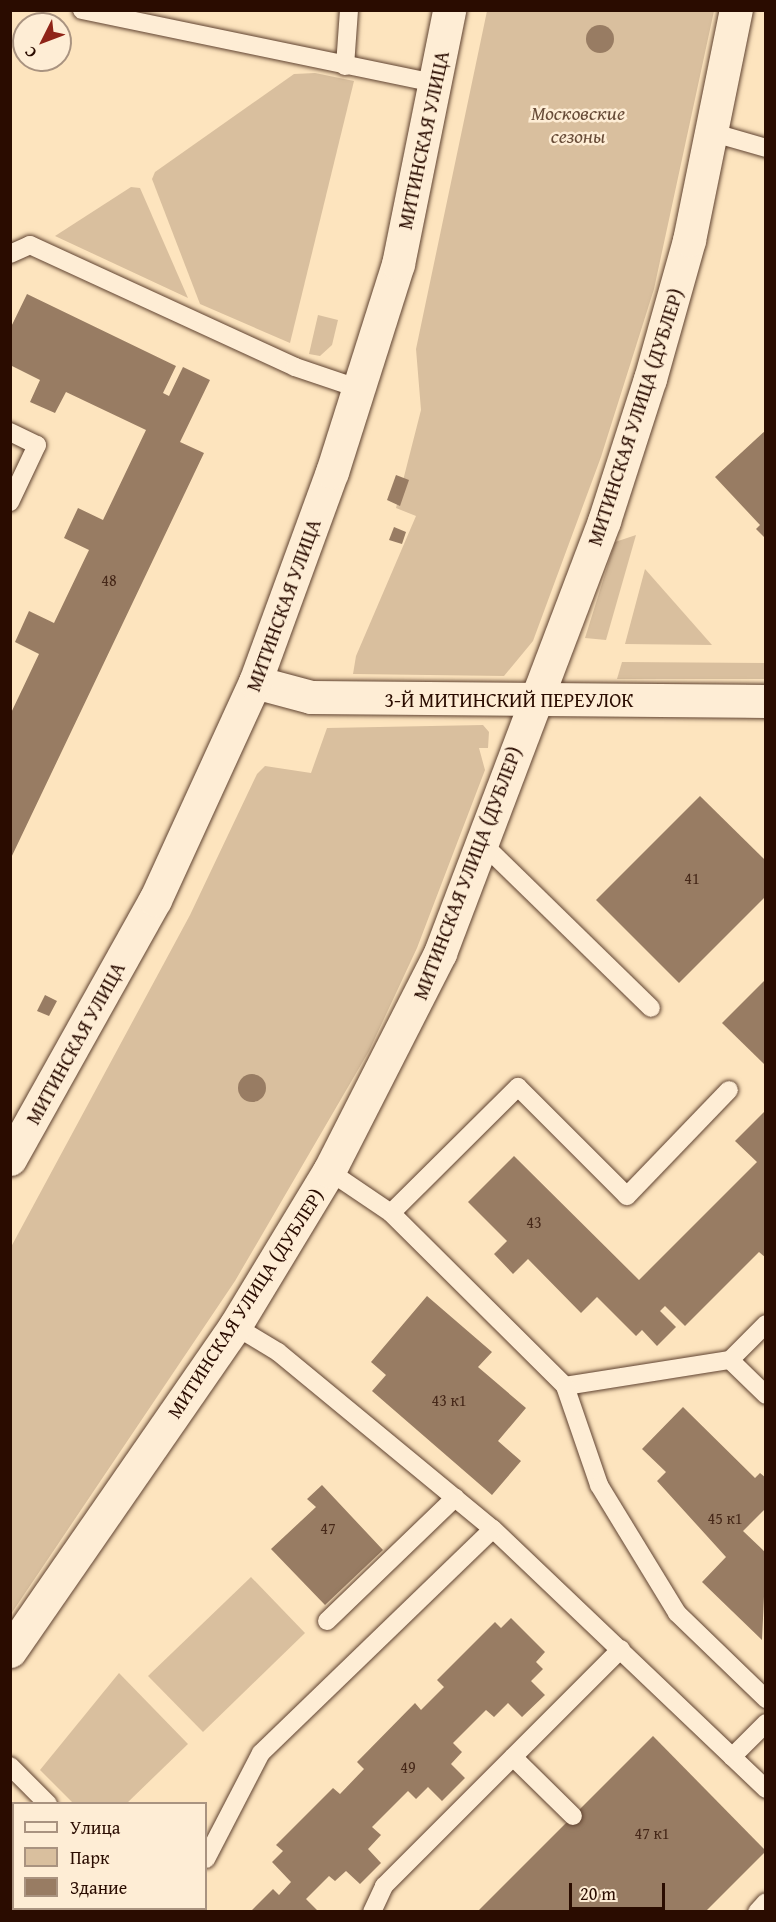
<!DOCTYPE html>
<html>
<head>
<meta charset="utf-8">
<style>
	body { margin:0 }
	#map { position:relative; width:776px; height:1922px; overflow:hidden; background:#fde4be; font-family:"Gentium Book Plus",serif }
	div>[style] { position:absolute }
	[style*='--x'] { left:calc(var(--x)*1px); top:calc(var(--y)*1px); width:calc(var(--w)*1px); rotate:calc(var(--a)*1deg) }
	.green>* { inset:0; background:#d9bf9e }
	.building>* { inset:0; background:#987c63 }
	.round { border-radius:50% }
	.roads { filter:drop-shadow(0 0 2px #5f4230) drop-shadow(0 0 2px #5f4230) }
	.service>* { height:18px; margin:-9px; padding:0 9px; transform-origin:9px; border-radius:9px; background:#feedd5 }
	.minor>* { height:33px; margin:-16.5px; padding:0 16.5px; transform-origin:16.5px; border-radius:16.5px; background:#feedd5 }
	.secondary>* { height:33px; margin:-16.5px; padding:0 16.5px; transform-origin:16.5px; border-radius:16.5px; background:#feedd5 }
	span { translate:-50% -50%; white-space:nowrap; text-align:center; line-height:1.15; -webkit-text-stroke:5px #feedd5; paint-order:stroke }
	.number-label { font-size:16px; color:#462819 }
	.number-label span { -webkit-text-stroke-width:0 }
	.park-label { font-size:20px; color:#674b37; font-style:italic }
	.street-label { font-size:20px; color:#2a0c00 }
	.frame { position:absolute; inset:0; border:12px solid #2a0c00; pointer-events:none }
	.legend { position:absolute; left:12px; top:1802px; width:195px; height:108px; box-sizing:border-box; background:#feedd5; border:2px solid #a99380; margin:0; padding:8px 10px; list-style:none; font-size:18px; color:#2a0c00 }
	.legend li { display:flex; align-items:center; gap:12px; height:30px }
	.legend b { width:30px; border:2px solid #a99380 }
	.north { position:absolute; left:12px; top:12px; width:60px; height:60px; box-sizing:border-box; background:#feedd5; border:2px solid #a99380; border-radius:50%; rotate:228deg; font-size:16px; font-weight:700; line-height:24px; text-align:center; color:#2a0c00 }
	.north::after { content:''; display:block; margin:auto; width:21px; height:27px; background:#8f2418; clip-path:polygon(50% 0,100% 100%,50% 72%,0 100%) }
	.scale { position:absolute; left:569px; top:1883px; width:96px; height:27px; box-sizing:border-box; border:3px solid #2a0c00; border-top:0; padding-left:8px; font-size:18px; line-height:21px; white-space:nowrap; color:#2a0c00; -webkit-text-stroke:4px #feedd5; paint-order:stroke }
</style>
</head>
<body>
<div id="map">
	<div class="green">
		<div style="clip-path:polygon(487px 11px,714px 11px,654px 289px,601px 457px,533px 641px,504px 676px,353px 674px,356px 656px,416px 516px,396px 508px,421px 410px,416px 349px)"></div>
		<div style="clip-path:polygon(315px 73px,354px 81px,290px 343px,200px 304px,152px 179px,155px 172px,294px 74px)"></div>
		<div style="clip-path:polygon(131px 187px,140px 188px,188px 298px,55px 236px)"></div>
		<div style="clip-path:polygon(318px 315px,338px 320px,332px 345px,320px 356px,309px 354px)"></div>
		<div style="clip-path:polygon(636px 535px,606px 640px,585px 638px,615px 542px)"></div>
		<div style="clip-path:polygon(645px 569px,712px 645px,625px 644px)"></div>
		<div style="clip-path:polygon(622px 662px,765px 663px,765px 679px,617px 679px)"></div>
		<div style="clip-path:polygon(483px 725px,489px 732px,488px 748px,479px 748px,485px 770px,417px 948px,369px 1051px,235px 1281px,11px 1614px,11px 1247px,190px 915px,257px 774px,265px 766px,311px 773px,327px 728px)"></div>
		<div style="clip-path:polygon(251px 1577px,305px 1633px,203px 1732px,148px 1676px)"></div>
		<div style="clip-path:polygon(119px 1673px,188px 1744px,127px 1803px,73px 1803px,40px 1770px)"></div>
	</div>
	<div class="building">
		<div class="round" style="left:586px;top:25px;width:28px;height:28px"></div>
		<div style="clip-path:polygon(27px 294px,176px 366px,163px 393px,169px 396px,183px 367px,210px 380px,180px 442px,204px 453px,10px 860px,10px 715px,39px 654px,15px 642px,29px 611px,54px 623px,89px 550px,64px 538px,70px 525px,78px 508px,103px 520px,146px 430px,66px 392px,55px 413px,30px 402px,40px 380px,10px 365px,10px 329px)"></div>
		<div style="clip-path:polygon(766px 430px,766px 539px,756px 529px,760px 525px,715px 477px)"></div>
		<div style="clip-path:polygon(396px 475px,409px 480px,400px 506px,387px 500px)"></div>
		<div style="clip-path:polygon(394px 527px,406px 532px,402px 544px,389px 540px)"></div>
		<div style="clip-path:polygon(700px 796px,766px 861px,766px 896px,679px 983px,596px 900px)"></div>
		<div style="clip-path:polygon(766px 979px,766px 1066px,722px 1023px)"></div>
		<div style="clip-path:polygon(45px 995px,57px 1001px,49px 1016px,37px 1011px)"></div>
		<div class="round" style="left:238px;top:1074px;width:28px;height:28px"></div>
		<div style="clip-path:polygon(766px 1110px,766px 1258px,759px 1252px,685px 1326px,665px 1306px,660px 1311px,676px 1327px,657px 1346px,642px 1330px,636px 1336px,597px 1297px,581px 1313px,528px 1259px,513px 1274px,494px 1254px,507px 1241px,468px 1202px,514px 1156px,639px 1280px,757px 1162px,735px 1141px)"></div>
		<div style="clip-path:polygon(427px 1296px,492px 1352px,478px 1367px,526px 1408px,498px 1441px,521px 1461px,492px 1495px,372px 1391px,386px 1375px,371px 1362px)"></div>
		<div style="clip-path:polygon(683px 1407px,755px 1478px,760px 1473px,766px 1478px,766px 1508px,743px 1531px,766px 1553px,762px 1640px,702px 1582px,726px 1557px,657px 1481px,666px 1472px,642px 1449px)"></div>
		<div style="clip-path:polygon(322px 1485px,383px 1550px,325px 1605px,271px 1549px,316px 1507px,307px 1499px)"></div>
		<div style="clip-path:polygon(511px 1618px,545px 1652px,536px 1662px,543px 1669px,531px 1681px,545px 1695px,522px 1717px,508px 1703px,494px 1717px,486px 1710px,453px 1743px,462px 1752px,451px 1764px,465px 1778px,442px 1801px,428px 1787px,416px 1799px,408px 1791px,372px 1827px,381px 1835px,368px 1849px,381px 1863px,360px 1884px,346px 1871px,335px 1881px,329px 1876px,306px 1899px,319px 1912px,250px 1912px,273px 1889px,279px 1895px,291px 1882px,272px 1862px,283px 1851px,276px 1845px,333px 1788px,340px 1794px,364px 1769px,357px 1762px,415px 1703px,421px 1710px,444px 1687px,437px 1680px,495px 1622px,501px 1628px)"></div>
		<div style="clip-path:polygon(653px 1736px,766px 1851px,705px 1912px,477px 1912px)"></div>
		<div style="clip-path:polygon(15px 1908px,77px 1908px,79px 1912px,12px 1912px)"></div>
	</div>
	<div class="roads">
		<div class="service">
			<div style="--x:82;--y:10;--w:361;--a:11.7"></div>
			<div style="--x:345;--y:66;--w:56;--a:-85.9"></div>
			<div style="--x:714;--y:133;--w:54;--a:16.1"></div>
			<div style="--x:10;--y:254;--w:22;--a:-24"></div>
			<div style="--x:30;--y:245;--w:292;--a:24.7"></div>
			<div style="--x:295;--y:367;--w:69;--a:18.7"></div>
			<div style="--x:10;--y:432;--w:30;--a:26"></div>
			<div style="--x:37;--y:445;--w:63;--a:115.3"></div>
			<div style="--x:482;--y:843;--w:236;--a:44.3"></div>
			<div style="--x:329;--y:1171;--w:75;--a:34.1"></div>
			<div style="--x:391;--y:1213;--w:245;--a:44.8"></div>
			<div style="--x:565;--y:1386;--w:167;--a:-9"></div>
			<div style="--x:730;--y:1360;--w:51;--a:-45"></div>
			<div style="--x:391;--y:1213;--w:179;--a:-44.8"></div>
			<div style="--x:518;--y:1087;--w:154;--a:45"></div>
			<div style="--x:627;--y:1196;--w:147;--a:-46.1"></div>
			<div style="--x:235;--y:1326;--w:50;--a:31.2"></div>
			<div style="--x:278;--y:1352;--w:278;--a:39.5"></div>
			<div style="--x:493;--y:1529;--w:377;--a:43.6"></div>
			<div style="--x:730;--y:1360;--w:50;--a:44.2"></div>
			<div style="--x:565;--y:1386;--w:105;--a:71"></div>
			<div style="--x:599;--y:1485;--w:150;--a:58.6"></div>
			<div style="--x:677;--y:1613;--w:124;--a:44"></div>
			<div style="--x:327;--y:1621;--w:178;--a:-43.9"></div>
			<div style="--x:513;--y:1757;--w:84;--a:44.5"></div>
			<div style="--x:732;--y:1757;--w:48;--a:-45"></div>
			<div style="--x:10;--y:1766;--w:54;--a:45"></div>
			<div style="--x:206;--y:1859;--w:119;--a:-62.6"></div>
			<div style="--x:261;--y:1753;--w:322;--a:-44"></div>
			<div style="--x:372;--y:1912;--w:29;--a:-65"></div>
			<div style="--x:384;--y:1886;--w:335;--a:-45"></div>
			<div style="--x:757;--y:1912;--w:13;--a:-48"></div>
		</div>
		<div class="minor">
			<div style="--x:255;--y:682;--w:58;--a:15"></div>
			<div style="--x:311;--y:697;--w:455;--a:0.5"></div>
			<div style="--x:10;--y:1651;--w:395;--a:-55.3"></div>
			<div style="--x:235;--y:1326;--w:181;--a:-58.8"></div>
			<div style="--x:329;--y:1171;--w:245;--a:-63"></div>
			<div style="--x:440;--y:953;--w:462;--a:-69.2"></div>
			<div style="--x:604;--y:521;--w:149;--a:-72.1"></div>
			<div style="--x:650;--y:379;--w:144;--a:-74.3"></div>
			<div style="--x:689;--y:240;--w:235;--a:-78.5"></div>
		</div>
		<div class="secondary">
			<div style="--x:10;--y:1159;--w:297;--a:-60.8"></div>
			<div style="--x:155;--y:900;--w:240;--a:-65.4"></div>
			<div style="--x:255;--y:682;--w:224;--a:-69.9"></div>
			<div style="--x:332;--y:472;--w:218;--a:-72.4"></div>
			<div style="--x:398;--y:264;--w:259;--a:-78.6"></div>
		</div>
	</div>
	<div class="number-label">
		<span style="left:109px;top:580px">48</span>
		<span style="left:692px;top:878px">41</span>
		<span style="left:534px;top:1222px">43</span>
		<span style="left:449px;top:1400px">43 к1</span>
		<span style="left:725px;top:1518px">45 к1</span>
		<span style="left:328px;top:1528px">47</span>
		<span style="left:408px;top:1767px">49</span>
		<span style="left:652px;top:1833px">47 к1</span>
	</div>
	<div class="park-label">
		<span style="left:578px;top:124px">Московские<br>сезоны</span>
	</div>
	<div class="street-label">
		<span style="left:423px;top:140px;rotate:-78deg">МИТИНСКАЯ УЛИЦА</span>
		<span style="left:635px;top:417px;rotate:-72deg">МИТИНСКАЯ УЛИЦА (ДУБЛЕР)</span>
		<span style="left:283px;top:605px;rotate:-70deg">МИТИНСКАЯ УЛИЦА</span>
		<span style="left:509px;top:699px">3-Й МИТИНСКИЙ ПЕРЕУЛОК</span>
		<span style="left:467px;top:873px;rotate:-69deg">МИТИНСКАЯ УЛИЦА (ДУБЛЕР)</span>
		<span style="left:75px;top:1043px;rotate:-61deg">МИТИНСКАЯ УЛИЦА</span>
		<span style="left:245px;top:1303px;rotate:-57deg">МИТИНСКАЯ УЛИЦА (ДУБЛЕР)</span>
	</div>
	<div class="frame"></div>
	<ul class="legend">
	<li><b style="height:8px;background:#feedd5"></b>Улица</li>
	<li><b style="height:16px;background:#d9bf9e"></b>Парк</li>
	<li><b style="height:16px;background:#987c63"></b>Здание</li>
	</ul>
	<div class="north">С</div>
	<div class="scale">20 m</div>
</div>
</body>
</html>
